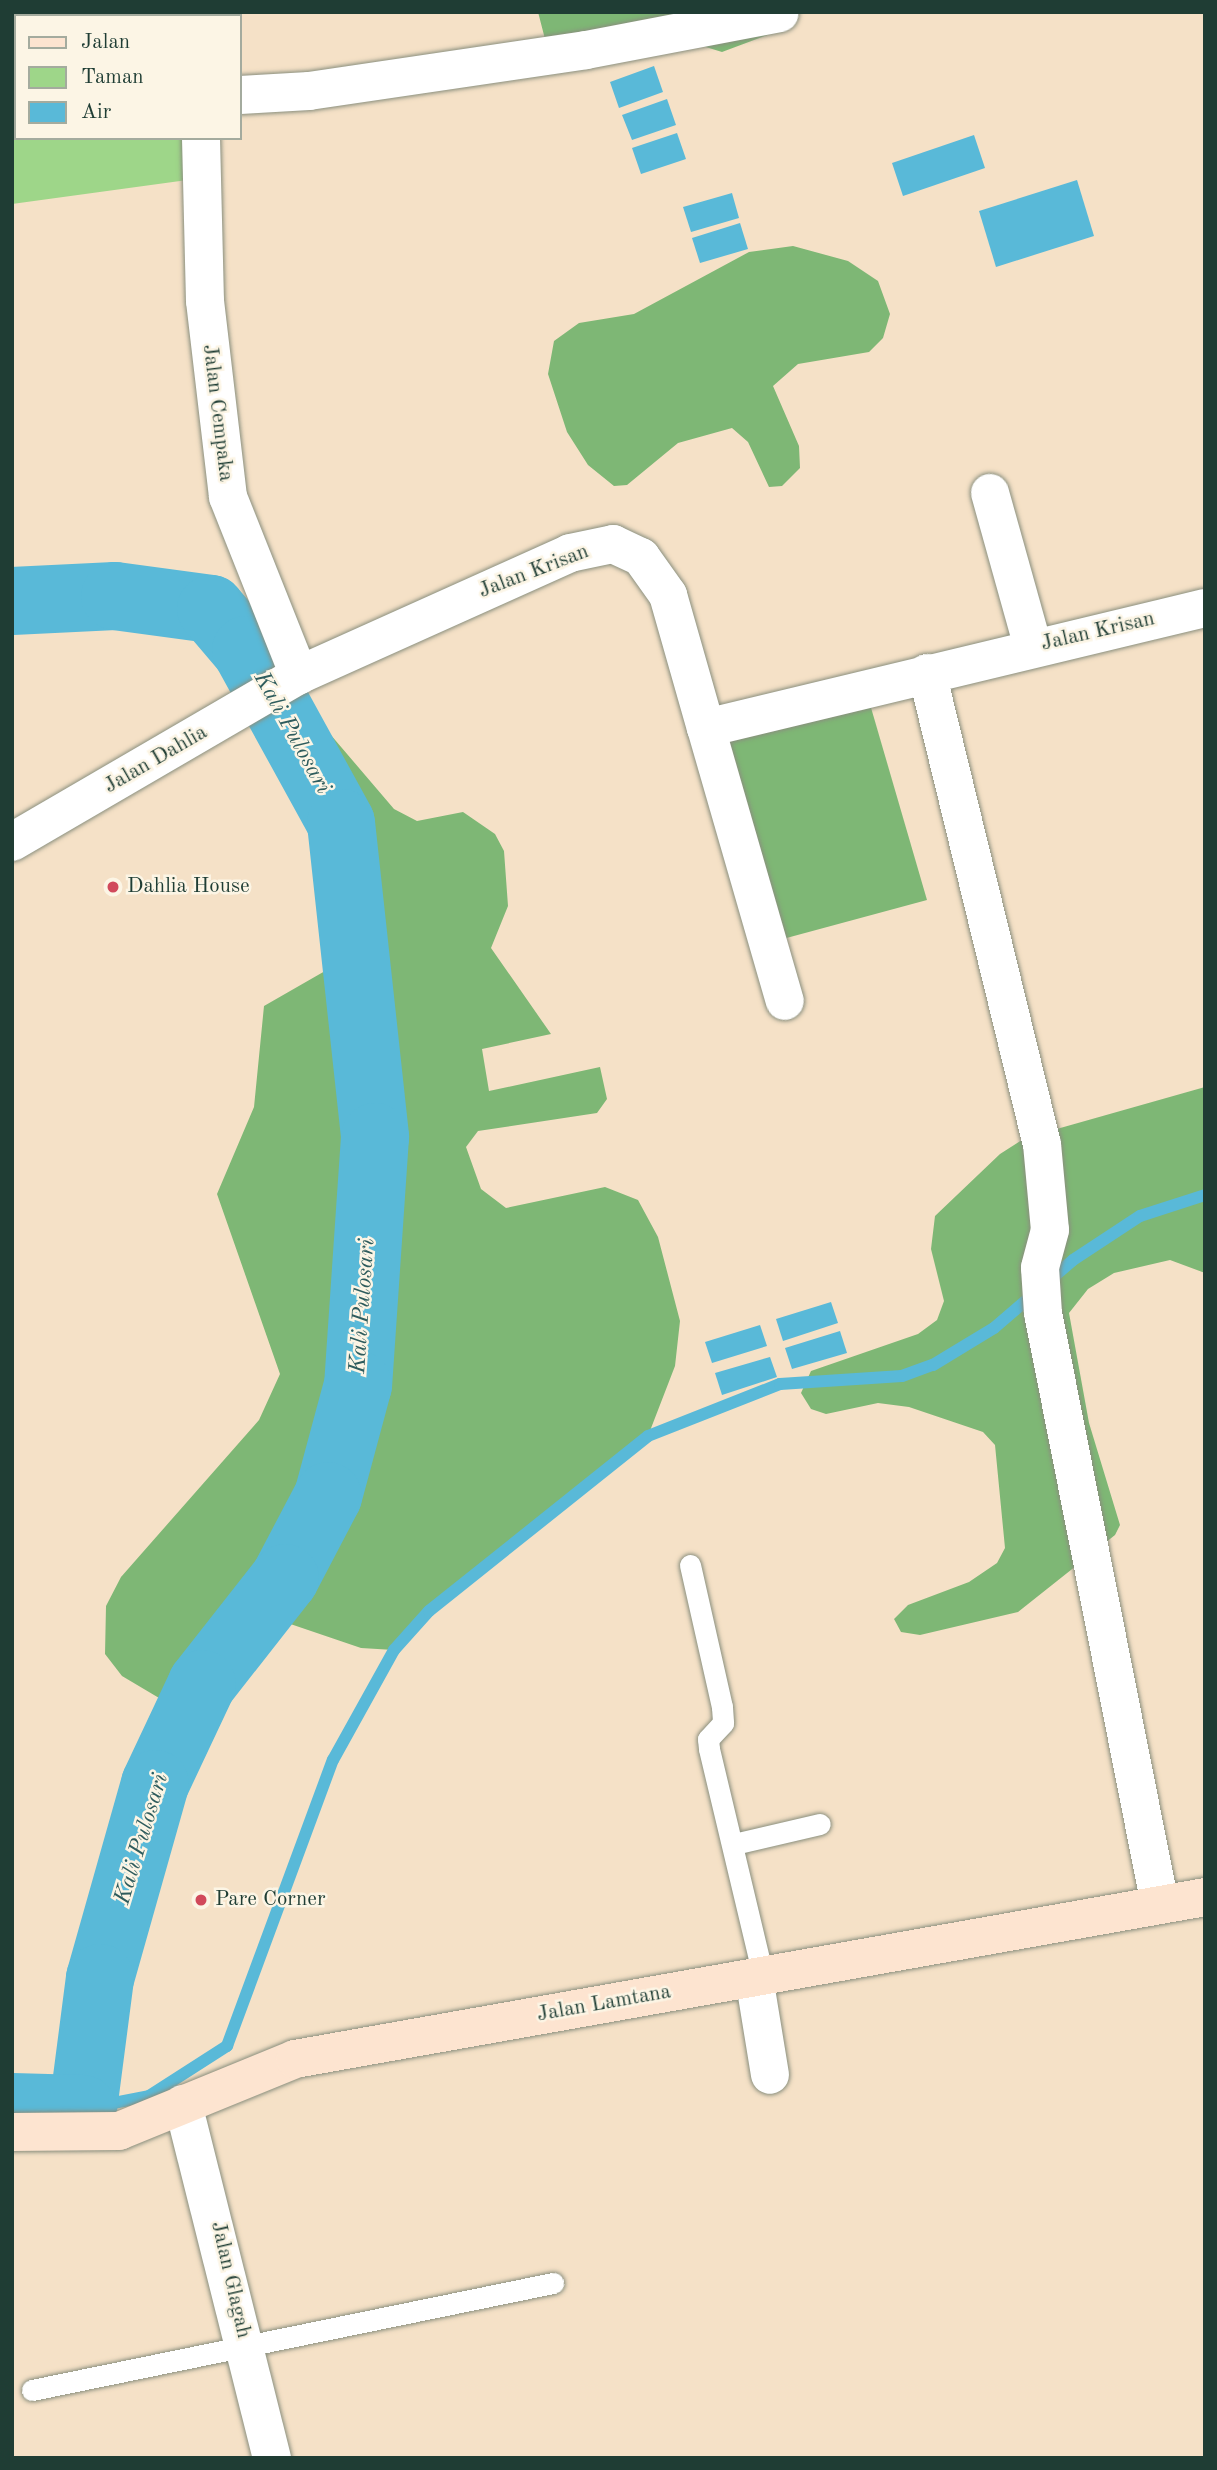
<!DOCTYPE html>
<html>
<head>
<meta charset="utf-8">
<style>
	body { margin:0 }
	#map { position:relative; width:1217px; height:2470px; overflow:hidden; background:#f5e1c7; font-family:"Old Standard TT",serif }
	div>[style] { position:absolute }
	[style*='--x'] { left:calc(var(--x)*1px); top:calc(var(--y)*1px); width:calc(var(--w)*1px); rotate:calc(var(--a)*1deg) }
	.green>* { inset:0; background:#9ed689 }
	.forest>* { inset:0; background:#7eb775 }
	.water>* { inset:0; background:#59b9d8 }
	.stream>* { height:12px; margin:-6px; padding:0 6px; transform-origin:6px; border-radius:6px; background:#59b9d8 }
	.river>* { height:68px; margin:-34px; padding:0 34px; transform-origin:34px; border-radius:34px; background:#59b9d8 }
	.roads { filter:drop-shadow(0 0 2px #8a8f7e) drop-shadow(0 0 2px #8a8f7e) }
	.lane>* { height:21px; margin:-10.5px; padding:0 10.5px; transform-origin:10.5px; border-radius:10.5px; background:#fff }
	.street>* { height:38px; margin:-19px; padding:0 19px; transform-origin:19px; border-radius:19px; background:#fff }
	.secondary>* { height:38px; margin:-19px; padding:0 19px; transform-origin:19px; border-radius:19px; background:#fde4d0 }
	.dots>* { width:19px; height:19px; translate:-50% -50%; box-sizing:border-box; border:4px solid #fcf5e5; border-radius:50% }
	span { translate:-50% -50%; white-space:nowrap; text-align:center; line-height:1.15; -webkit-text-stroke:5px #fcf5e5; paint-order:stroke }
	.street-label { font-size:21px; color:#1f3d34 }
	.poi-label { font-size:21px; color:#1f3d34 }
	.left { translate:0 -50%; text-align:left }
	.water-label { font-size:23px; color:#2e5c5d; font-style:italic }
	.frame { position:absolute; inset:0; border:14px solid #1f3d34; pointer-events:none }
	.legend { position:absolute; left:14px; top:14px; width:228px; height:126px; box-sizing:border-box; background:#fcf5e5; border:2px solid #a4ab9e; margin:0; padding:9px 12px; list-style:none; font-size:21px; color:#1f3d34 }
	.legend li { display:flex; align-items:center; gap:14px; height:35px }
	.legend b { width:35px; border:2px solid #a4ab9e }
</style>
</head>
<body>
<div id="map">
	<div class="green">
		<div style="clip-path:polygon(12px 12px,32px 16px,16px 16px,16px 138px,201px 138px,202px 178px,12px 204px)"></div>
	</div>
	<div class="forest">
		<div style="clip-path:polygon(538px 12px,795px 12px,781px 30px,722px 52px,696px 44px,545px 39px)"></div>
		<div style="clip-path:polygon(793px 246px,848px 261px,878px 281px,890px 314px,883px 338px,869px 352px,798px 364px,773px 386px,799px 446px,800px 468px,782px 486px,769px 487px,748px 442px,732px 428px,678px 443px,627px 485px,614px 486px,588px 465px,567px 432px,548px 374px,554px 341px,579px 323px,634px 314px,749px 252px)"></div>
		<div style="clip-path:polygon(865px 687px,927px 900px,768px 943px,706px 728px)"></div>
		<div style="clip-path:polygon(330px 734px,394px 809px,417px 821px,463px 812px,495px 834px,504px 851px,508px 906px,491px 948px,551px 1034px,482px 1049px,489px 1091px,600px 1067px,607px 1099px,597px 1113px,478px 1131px,466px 1147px,481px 1189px,506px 1208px,605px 1187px,638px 1200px,658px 1237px,680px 1321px,675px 1366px,648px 1436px,429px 1611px,394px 1650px,361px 1648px,258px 1613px,186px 1714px,122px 1676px,105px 1654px,106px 1606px,121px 1577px,259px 1420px,280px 1374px,217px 1194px,254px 1107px,264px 1006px,325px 971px,335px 953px,337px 913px,300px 772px,315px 737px)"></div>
		<div style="clip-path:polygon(1205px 1087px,1205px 1273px,1170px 1260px,1114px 1273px,1088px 1289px,1069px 1313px,1089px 1423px,1120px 1525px,1115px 1535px,1018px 1612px,920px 1635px,901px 1632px,894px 1619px,908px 1605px,969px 1582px,997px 1563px,1005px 1548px,995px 1445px,983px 1432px,909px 1407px,878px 1403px,826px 1414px,811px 1409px,801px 1393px,811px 1371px,918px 1334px,937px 1320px,944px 1301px,931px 1249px,935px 1216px,1000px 1154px,1025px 1138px)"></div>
	</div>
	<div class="water">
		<div style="clip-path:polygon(654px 66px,663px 92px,619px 108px,610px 82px)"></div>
		<div style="clip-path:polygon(667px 99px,676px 125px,632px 140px,622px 115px)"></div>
		<div style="clip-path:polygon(677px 133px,686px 159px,641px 174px,632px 148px)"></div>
		<div style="clip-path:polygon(974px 135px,985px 168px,903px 196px,892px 163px)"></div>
		<div style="clip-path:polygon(1077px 180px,1094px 236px,996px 267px,979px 211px)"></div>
		<div style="clip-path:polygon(732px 193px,739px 218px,691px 232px,683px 207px)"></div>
		<div style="clip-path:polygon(740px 223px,748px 249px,700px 263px,692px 238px)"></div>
		<div style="clip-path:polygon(831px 1302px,838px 1323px,783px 1341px,776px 1319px)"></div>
		<div style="clip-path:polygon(760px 1325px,767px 1346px,712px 1363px,705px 1342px)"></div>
		<div style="clip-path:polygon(840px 1331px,847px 1353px,792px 1369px,785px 1348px)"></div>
		<div style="clip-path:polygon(770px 1357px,777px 1377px,722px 1395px,715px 1373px)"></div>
	</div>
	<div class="stream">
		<div style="--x:83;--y:2109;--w:67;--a:-11.1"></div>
		<div style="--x:149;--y:2096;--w:93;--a:-32.7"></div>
		<div style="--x:227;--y:2046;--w:305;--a:-69.7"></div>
		<div style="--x:333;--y:1760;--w:126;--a:-61"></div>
		<div style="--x:394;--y:1650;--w:52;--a:-48.1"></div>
		<div style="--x:429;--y:1611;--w:280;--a:-38.6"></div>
		<div style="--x:648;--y:1436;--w:142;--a:-21.5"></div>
		<div style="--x:780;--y:1384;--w:122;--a:-3.8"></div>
		<div style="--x:902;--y:1376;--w:33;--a:-20"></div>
		<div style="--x:933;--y:1365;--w:71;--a:-31.2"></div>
		<div style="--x:994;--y:1328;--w:104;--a:-40.7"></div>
		<div style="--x:1073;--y:1260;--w:80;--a:-33.3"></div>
		<div style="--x:1140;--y:1216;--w:68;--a:-17.9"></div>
	</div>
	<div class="river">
		<div style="--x:12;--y:601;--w:103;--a:-2.8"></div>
		<div style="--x:115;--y:596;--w:97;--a:7.7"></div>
		<div style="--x:211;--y:609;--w:54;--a:49.5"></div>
		<div style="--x:246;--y:650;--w:197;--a:61.2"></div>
		<div style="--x:341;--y:823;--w:316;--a:83.8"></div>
		<div style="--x:375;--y:1137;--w:249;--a:93.9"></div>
		<div style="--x:358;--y:1385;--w:115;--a:105.1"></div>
		<div style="--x:328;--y:1496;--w:93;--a:117.7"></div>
		<div style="--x:285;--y:1578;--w:135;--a:128.1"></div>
		<div style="--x:202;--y:1684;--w:110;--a:115.2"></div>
		<div style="--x:155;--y:1784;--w:202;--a:105.8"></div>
		<div style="--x:100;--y:1978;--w:132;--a:97.4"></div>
		<div style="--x:83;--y:2109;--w:71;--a:-178.4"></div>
	</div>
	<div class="roads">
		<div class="lane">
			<div style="--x:690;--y:1565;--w:146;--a:77.3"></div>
			<div style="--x:722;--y:1707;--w:16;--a:86"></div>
			<div style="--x:723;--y:1723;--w:22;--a:133"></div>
			<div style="--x:708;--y:1739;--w:10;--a:84"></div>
			<div style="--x:709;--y:1749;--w:233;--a:76.6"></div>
			<div style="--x:734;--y:1844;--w:88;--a:-13.1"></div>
			<div style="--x:32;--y:2390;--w:532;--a:-11.61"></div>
		</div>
		<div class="street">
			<div style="--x:199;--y:12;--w:4;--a:90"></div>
			<div style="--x:240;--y:95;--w:69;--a:-3.3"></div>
			<div style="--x:309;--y:91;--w:280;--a:-8.4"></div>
			<div style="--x:586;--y:50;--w:197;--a:-10.8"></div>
			<div style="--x:201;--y:138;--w:163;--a:88.6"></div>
			<div style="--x:205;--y:301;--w:197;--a:83.3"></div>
			<div style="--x:228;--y:497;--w:192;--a:68.3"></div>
			<div style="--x:990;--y:493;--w:160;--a:74.4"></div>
			<div style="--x:927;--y:673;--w:485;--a:76.3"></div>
			<div style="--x:1042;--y:1144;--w:86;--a:84.7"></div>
			<div style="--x:1050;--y:1230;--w:39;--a:105"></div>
			<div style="--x:1040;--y:1268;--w:45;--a:86.2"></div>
			<div style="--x:1043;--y:1313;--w:603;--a:78.82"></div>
			<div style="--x:706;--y:728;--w:284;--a:73.9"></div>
			<div style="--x:12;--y:842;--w:332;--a:-30.2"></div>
			<div style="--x:299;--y:675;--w:297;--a:-24.2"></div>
			<div style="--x:570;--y:553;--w:44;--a:-11.8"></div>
			<div style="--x:613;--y:544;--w:31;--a:25"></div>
			<div style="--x:641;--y:557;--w:47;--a:54.6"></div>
			<div style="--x:668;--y:595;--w:138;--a:74.1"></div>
			<div style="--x:706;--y:728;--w:513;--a:-13.52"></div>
			<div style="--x:754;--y:1977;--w:99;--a:80.7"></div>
			<div style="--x:183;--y:2104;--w:365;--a:75.9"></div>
		</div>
		<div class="secondary">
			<div style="--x:12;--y:2132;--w:107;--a:-0.5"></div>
			<div style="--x:119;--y:2131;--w:190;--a:-22.2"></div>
			<div style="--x:295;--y:2059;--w:924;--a:-10.09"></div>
		</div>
	</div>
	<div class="dots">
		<div style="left:113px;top:887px;background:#d1495b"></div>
		<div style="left:201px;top:1900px;background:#d1495b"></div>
	</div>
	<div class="street-label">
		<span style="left:217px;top:413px;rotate:83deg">Jalan Cempaka</span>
		<span style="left:534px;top:572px;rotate:-21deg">Jalan Krisan</span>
		<span style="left:1098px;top:632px;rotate:-13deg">Jalan Krisan</span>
		<span style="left:156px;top:760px;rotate:-30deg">Jalan Dahlia</span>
		<span style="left:604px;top:2004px;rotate:-10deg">Jalan Lamtana</span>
		<span style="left:230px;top:2280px;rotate:77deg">Jalan Glagah</span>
	</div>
	<div class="poi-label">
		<span class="left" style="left:127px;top:887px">Dahlia House</span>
		<span class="left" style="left:215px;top:1900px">Pare Corner</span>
	</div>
	<div class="water-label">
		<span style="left:292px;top:733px;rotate:61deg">Kali Pulosari</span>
		<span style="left:363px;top:1306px;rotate:-86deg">Kali Pulosari</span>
		<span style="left:142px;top:1839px;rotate:-73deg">Kali Pulosari</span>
	</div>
	<div class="frame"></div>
	<ul class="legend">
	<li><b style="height:9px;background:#fde4d0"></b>Jalan</li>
	<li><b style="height:19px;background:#9ed689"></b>Taman</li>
	<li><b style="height:19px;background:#59b9d8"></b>Air</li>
	</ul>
</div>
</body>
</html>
